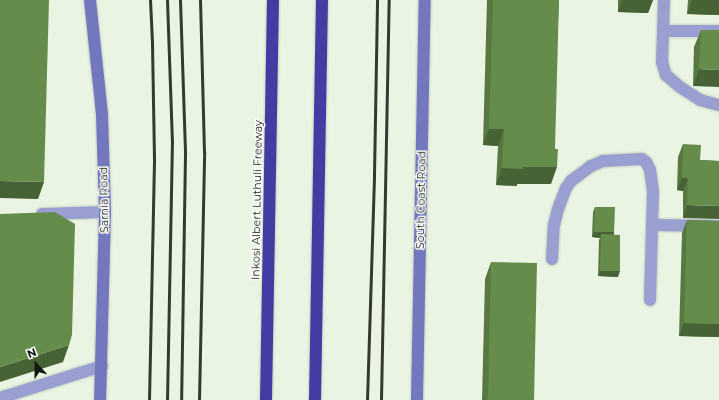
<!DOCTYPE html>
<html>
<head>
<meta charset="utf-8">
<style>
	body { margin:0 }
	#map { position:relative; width:719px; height:400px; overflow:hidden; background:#e9f4e2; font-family:Montserrat,sans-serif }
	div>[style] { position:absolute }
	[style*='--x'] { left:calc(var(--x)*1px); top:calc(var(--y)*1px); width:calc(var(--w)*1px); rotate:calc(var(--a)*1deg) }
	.roads { filter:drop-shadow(0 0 1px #c7d1c1) drop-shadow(0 0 1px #c7d1c1) }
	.lane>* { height:12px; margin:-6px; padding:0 6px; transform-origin:6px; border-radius:6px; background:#9a9fd1 }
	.secondary>* { height:12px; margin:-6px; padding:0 6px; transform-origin:6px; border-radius:6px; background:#7277be }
	.highway>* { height:12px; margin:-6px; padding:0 6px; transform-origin:6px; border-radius:6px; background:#423ca3 }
	.rail>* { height:3px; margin:-1.5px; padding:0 1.5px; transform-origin:1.5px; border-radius:1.5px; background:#343931 }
	.wall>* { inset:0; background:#587841 }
	.shaded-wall>* { inset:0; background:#476235 }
	.building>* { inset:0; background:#668c4c }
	span { translate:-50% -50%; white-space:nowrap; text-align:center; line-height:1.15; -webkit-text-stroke:3px #fcfefb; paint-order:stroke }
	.street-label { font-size:11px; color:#141812 }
	.north { position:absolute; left:16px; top:344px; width:40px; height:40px; -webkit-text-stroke:3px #fcfefb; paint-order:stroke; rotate:339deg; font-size:11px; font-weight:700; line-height:16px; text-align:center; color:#141812 }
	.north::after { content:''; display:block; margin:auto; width:14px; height:18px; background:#141812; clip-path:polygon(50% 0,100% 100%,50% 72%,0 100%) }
</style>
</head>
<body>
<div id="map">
	<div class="roads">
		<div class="lane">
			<div style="--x:664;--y:0;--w:62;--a:91.8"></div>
			<div style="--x:662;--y:62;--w:14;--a:73"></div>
			<div style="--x:666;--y:75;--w:18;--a:41"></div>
			<div style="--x:680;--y:87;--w:24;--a:33"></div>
			<div style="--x:700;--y:100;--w:20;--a:15"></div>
			<div style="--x:664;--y:31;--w:55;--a:0"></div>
			<div style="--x:42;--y:214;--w:63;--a:-1.8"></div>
			<div style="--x:653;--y:225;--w:66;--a:0.9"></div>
			<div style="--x:552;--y:259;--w:34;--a:-87"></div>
			<div style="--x:554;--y:225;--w:16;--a:-76"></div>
			<div style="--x:558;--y:209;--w:22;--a:-69"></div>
			<div style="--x:566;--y:188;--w:9;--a:-54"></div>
			<div style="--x:571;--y:181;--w:25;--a:-37"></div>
			<div style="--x:591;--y:166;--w:13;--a:-23"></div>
			<div style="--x:603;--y:161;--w:39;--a:-3"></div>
			<div style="--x:642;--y:159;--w:5;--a:37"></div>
			<div style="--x:646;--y:162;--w:9;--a:63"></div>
			<div style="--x:650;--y:170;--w:21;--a:82"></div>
			<div style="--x:653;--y:191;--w:109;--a:91.6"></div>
			<div style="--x:0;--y:398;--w:107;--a:-17.4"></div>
		</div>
		<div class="secondary">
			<div style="--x:90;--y:0;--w:116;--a:84"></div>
			<div style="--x:102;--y:115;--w:97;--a:88.2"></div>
			<div style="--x:105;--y:212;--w:188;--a:91.5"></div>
			<div style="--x:417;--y:400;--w:400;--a:-88.9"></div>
		</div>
		<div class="highway">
			<div style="--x:266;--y:400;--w:400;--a:-89"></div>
			<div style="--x:315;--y:400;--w:400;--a:-89"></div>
		</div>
	</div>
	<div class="rail">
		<div style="--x:167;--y:0;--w:140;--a:88"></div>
		<div style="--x:172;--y:140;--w:260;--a:91.1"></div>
		<div style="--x:180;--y:0;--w:154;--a:88.1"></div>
		<div style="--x:185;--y:154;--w:246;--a:90.9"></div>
		<div style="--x:149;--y:400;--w:242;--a:-88.8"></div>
		<div style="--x:154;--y:158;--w:116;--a:-91"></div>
		<div style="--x:152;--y:42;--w:42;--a:-92.7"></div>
		<div style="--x:199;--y:400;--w:248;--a:-88.8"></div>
		<div style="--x:204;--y:152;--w:152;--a:-91.5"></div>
		<div style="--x:367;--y:400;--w:225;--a:-88.2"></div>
		<div style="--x:374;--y:175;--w:175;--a:-89"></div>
		<div style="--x:381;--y:400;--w:400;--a:-88.9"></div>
	</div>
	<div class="wall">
		<div style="clip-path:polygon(487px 0,559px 0,551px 184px,517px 184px,517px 186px,496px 185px,498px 146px,483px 145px)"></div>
		<div style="clip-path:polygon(618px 0,653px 0,648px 13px,618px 12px)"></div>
		<div style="clip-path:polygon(688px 0,719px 0,719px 15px,687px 14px)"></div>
		<div style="clip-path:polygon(701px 30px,719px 30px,693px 86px,694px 47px)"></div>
		<div style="clip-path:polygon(683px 144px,700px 160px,719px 161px,683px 218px,683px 191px,677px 190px,678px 157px)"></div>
		<div style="clip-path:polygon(595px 207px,614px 232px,614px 234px,618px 277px,598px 276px,599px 240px,600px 238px,592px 237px,593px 212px)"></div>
		<div style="clip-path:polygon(687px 220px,719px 221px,719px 337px,679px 336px,682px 233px)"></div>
		<div style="clip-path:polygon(491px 262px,534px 400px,482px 400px,485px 279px)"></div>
	</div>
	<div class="shaded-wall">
		<div style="clip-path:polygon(622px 0,653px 0,648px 13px,618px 12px)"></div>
		<div style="clip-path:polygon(692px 0,719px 0,719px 15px,687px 14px)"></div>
		<div style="clip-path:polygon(699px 69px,719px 70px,719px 87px,693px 86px)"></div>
		<div style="clip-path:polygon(489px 129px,504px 129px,498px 146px,483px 145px)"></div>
		<div style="clip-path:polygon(523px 167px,557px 167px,551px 184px,517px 184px,517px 186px,496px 185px,502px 168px)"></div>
		<div style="clip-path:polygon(682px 178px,688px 178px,683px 191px,677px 190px)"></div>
		<div style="clip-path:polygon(0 181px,44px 182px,38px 199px,0 198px)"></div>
		<div style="clip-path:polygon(687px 205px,719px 206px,719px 219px,683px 218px)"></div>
		<div style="clip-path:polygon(594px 232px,614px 232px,612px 238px,601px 234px,600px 238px,592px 237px)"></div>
		<div style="clip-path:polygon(600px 271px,620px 271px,618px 277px,598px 276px)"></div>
		<div style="clip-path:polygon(684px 323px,719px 324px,719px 337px,679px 336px)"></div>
		<div style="clip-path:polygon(69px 345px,63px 362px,0 382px,0 367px)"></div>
	</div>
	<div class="building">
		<div style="clip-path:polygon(0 0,49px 0,44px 182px,0 181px)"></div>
		<div style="clip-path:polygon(493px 0,559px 0,555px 149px,558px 149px,557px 167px,523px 167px,523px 169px,502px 168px,504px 129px,489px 129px)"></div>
		<div style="clip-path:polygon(701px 30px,719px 30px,719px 70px,699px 69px)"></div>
		<div style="clip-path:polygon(683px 144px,701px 145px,700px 160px,719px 161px,719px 206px,687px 205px,688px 178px,682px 178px)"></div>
		<div style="clip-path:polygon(595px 207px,615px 207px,614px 232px,594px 232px)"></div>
		<div style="clip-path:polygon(55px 212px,75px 224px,72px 335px,69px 345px,0 367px,0 214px)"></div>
		<div style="clip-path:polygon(687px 220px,719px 221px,719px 324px,684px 323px)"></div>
		<div style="clip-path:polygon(601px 234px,620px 235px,620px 271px,600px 271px)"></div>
		<div style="clip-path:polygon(491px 262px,537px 263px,534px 400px,488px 400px)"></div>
	</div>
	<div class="street-label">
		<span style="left:104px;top:200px;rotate:-91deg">Sarnia Road</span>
		<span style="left:257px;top:200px;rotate:-89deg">Inkosi Albert Luthuli Freeway</span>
		<span style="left:421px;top:200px;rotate:-89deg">South Coast Road</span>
	</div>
	<div class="north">N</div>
</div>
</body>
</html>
